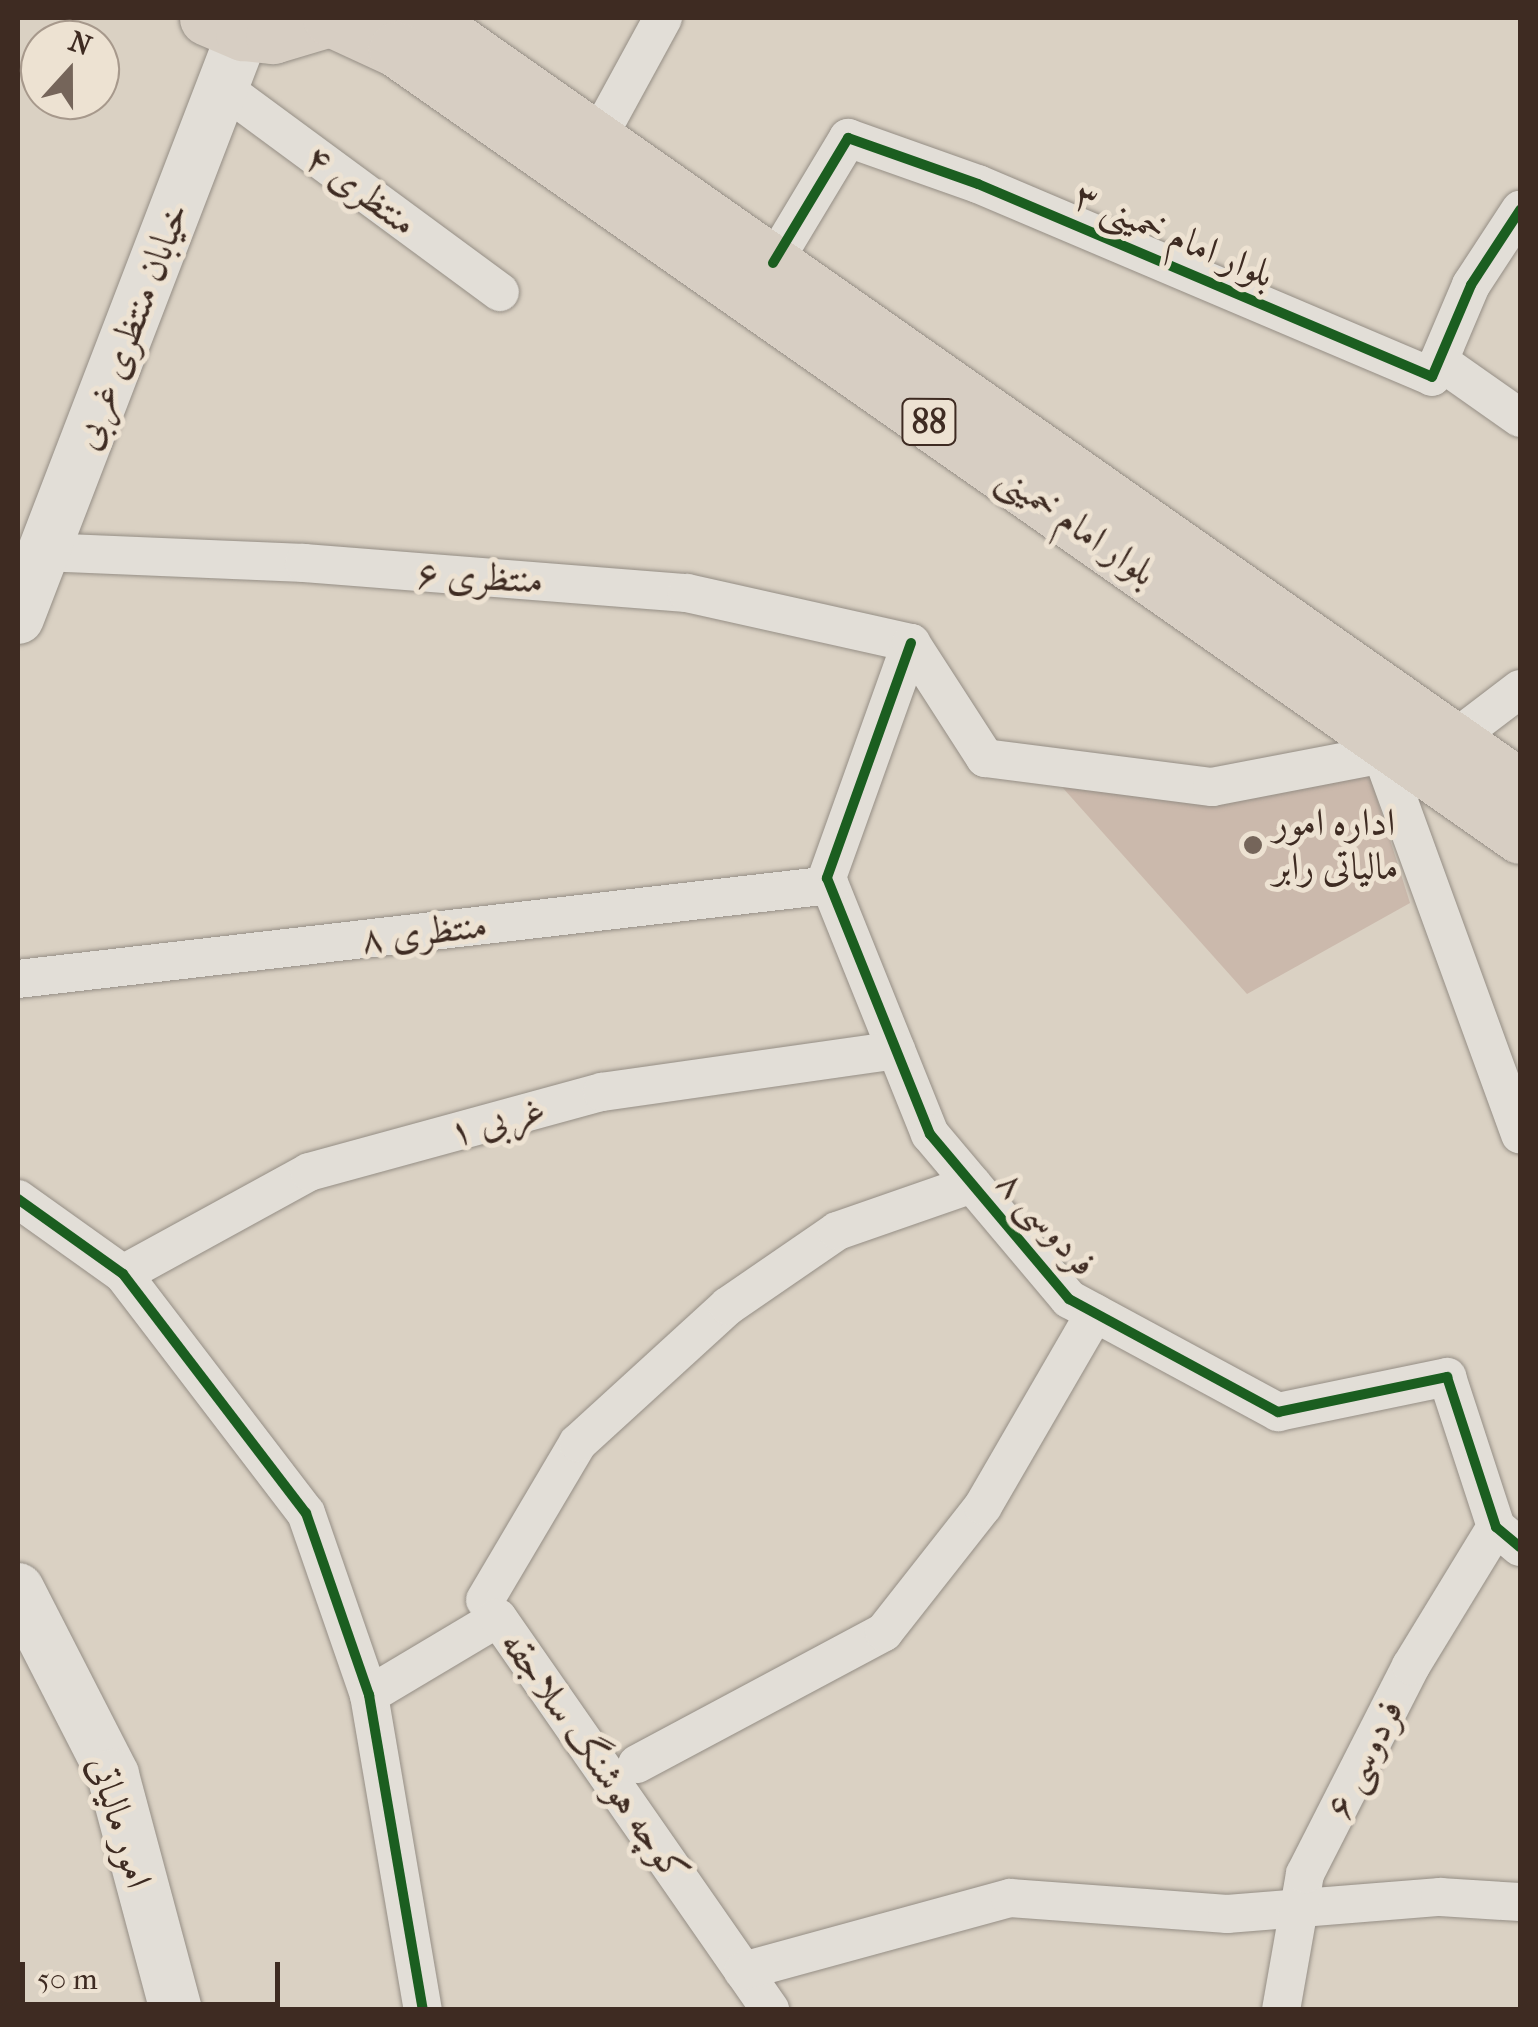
<!DOCTYPE html>
<html>
<head>
<meta charset="utf-8">
<style>
	body { margin:0 }
	#map { position:relative; width:1538px; height:2027px; overflow:hidden; background:#dad1c3; font-family:"IM FELL French Canon",Amiri,serif }
	div>[style] { position:absolute }
	[style*='--x'] { left:calc(var(--x)*1px); top:calc(var(--y)*1px); width:calc(var(--w)*1px); rotate:calc(var(--a)*1deg) }
	.building>* { inset:0; background:#cbb9ac }
	.roads { filter:drop-shadow(0 0 2px #958e85) drop-shadow(0 0 2px #958e85) }
	.street>* { height:38px; margin:-19px; padding:0 19px; transform-origin:19px; border-radius:19px; background:#e2ded7 }
	.secondary>* { height:52px; margin:-26px; padding:0 26px; transform-origin:26px; border-radius:26px; background:#e2ded7 }
	.primary>* { height:55px; margin:-27.5px; padding:0 27.5px; transform-origin:27.5px; border-radius:27.5px; background:#d7cec3 }
	.cycleway>* { height:10px; margin:-5px; padding:0 5px; transform-origin:5px; border-radius:5px; background:#1b5e20 }
	.dots>* { width:28px; height:28px; translate:-50% -50%; box-sizing:border-box; border:5px solid #ede2d2; border-radius:50% }
	span { translate:-50% -50%; white-space:nowrap; text-align:center; line-height:1.15; -webkit-text-stroke:10px #ede2d2; paint-order:stroke }
	.shield-label span { padding:2px 8px; background:#ede2d2; border:2px solid; border-radius:8px; -webkit-text-stroke-width:0 }
	.shield-label { font-size:35px; color:#3e2b22; font-weight:700 }
	.street-label { font-size:38px; color:#3e2b22 }
	.poi-label { font-size:38px; color:#3e2b22 }
	.left { translate:0 -50%; text-align:left }
	.frame { position:absolute; inset:0; border:20px solid #3e2b22; pointer-events:none }
	.north { position:absolute; left:20px; top:20px; width:100px; height:100px; box-sizing:border-box; background:#ede2d2; border:2px solid #a7998c; border-radius:50%; rotate:21deg; font-size:28px; font-weight:700; line-height:40px; text-align:center; color:#3e2b22 }
	.north::after { content:''; display:block; margin:auto; width:35px; height:45px; background:#75655a; clip-path:polygon(50% 0,100% 100%,50% 72%,0 100%) }
	.scale { position:absolute; left:20px; top:1962px; width:260px; height:45px; box-sizing:border-box; border:5px solid #3e2b22; border-top:0; padding-left:12px; font-size:30px; line-height:35px; white-space:nowrap; color:#3e2b22; -webkit-text-stroke:8px #ede2d2; paint-order:stroke }
</style>
</head>
<body>
<div id="map">
	<div class="building">
		<div style="clip-path:polygon(1368px 770px,1410px 903px,1247px 994px,1054px 778px)"></div>
	</div>
	<div class="roads">
		<div class="street">
			<div style="--x:223;--y:88;--w:344;--a:36.4"></div>
			<div style="--x:597;--y:139;--w:138;--a:-61.4"></div>
			<div style="--x:773;--y:263;--w:146;--a:-59"></div>
			<div style="--x:848;--y:138;--w:138;--a:19.5"></div>
			<div style="--x:978;--y:184;--w:493;--a:23"></div>
			<div style="--x:1432;--y:377;--w:100;--a:-67"></div>
			<div style="--x:1471;--y:285;--w:90;--a:-56.8"></div>
			<div style="--x:1439;--y:361;--w:99;--a:35.1"></div>
			<div style="--x:43;--y:552;--w:261;--a:2.4"></div>
			<div style="--x:304;--y:563;--w:384;--a:4.5"></div>
			<div style="--x:687;--y:593;--w:230;--a:12.6"></div>
			<div style="--x:911;--y:643;--w:250;--a:109.7"></div>
			<div style="--x:827;--y:878;--w:276;--a:68.1"></div>
			<div style="--x:930;--y:1134;--w:216;--a:49.9"></div>
			<div style="--x:1069;--y:1299;--w:238;--a:28.4"></div>
			<div style="--x:1278;--y:1412;--w:173;--a:-11.7"></div>
			<div style="--x:1447;--y:1377;--w:158;--a:71.9"></div>
			<div style="--x:1496;--y:1527;--w:31;--a:40"></div>
			<div style="--x:911;--y:643;--w:137;--a:57.2"></div>
			<div style="--x:985;--y:758;--w:229;--a:7.3"></div>
			<div style="--x:1212;--y:787;--w:190;--a:-10.9"></div>
			<div style="--x:1453;--y:740;--w:84;--a:-37.3"></div>
			<div style="--x:1382;--y:755;--w:404;--a:70"></div>
			<div style="--x:18;--y:979;--w:817;--a:-6.6"></div>
			<div style="--x:18;--y:1199;--w:129;--a:35.5"></div>
			<div style="--x:123;--y:1274;--w:301;--a:52.6"></div>
			<div style="--x:306;--y:1513;--w:193;--a:70.9"></div>
			<div style="--x:369;--y:1695;--w:320;--a:80.3"></div>
			<div style="--x:123;--y:1274;--w:212;--a:-28.7"></div>
			<div style="--x:309;--y:1172;--w:304;--a:-15.3"></div>
			<div style="--x:602;--y:1092;--w:297;--a:-8.1"></div>
			<div style="--x:485;--y:1600;--w:182;--a:-59.4"></div>
			<div style="--x:578;--y:1443;--w:203;--a:-42.4"></div>
			<div style="--x:728;--y:1306;--w:132;--a:-34.5"></div>
			<div style="--x:837;--y:1231;--w:143;--a:-19.2"></div>
			<div style="--x:369;--y:1695;--w:150;--a:-30.8"></div>
			<div style="--x:498;--y:1618;--w:477;--a:55.2"></div>
			<div style="--x:637;--y:1764;--w:280;--a:-28.1"></div>
			<div style="--x:884;--y:1632;--w:160;--a:-51.8"></div>
			<div style="--x:983;--y:1506;--w:223;--a:-59.9"></div>
			<div style="--x:743;--y:1971;--w:277;--a:-15.3"></div>
			<div style="--x:1010;--y:1898;--w:218;--a:4.2"></div>
			<div style="--x:1227;--y:1914;--w:214;--a:-4.6"></div>
			<div style="--x:1440;--y:1897;--w:80;--a:3.6"></div>
			<div style="--x:1281;--y:2010;--w:138;--a:-80"></div>
			<div style="--x:1305;--y:1874;--w:233;--a:-63"></div>
			<div style="--x:1411;--y:1666;--w:163;--a:-58.6"></div>
		</div>
		<div class="secondary">
			<div style="--x:18;--y:618;--w:627;--a:-68.96"></div>
			<div style="--x:18;--y:1589;--w:209;--a:62.9"></div>
			<div style="--x:113;--y:1775;--w:243;--a:75"></div>
		</div>
		<div class="primary">
			<div style="--x:207;--y:18;--w:39;--a:23"></div>
			<div style="--x:243;--y:33;--w:30;--a:6"></div>
			<div style="--x:273;--y:36;--w:63;--a:-16.7"></div>
			<div style="--x:423;--y:18;--w:1340;--a:35.03"></div>
			<div style="--x:331;--y:19;--w:72;--a:24.8"></div>
			<div style="--x:396;--y:49;--w:1372;--a:35"></div>
		</div>
	</div>
	<div class="cycleway">
		<div style="--x:773;--y:263;--w:146;--a:-59"></div>
		<div style="--x:848;--y:138;--w:138;--a:19.5"></div>
		<div style="--x:978;--y:184;--w:493;--a:23"></div>
		<div style="--x:1432;--y:377;--w:100;--a:-67"></div>
		<div style="--x:1471;--y:285;--w:90;--a:-56.8"></div>
		<div style="--x:911;--y:643;--w:250;--a:109.7"></div>
		<div style="--x:827;--y:878;--w:276;--a:68.1"></div>
		<div style="--x:930;--y:1134;--w:216;--a:49.9"></div>
		<div style="--x:1069;--y:1299;--w:238;--a:28.4"></div>
		<div style="--x:1278;--y:1412;--w:173;--a:-11.7"></div>
		<div style="--x:1447;--y:1377;--w:158;--a:71.9"></div>
		<div style="--x:1496;--y:1527;--w:31;--a:40"></div>
		<div style="--x:18;--y:1199;--w:129;--a:35.5"></div>
		<div style="--x:123;--y:1274;--w:301;--a:52.6"></div>
		<div style="--x:306;--y:1513;--w:193;--a:70.9"></div>
		<div style="--x:369;--y:1695;--w:320;--a:80.3"></div>
	</div>
	<div class="dots">
		<div style="left:1253px;top:845px;background:#75655a"></div>
	</div>
	<div class="shield-label">
		<span style="left:929px;top:422px">88</span>
	</div>
	<div class="street-label">
		<span style="left:361px;top:190px;rotate:36deg">منتظری ۴</span>
		<span style="left:1174px;top:235px;rotate:23deg">بلوار امام خمینی ۳</span>
		<span style="left:131px;top:326px;rotate:-69deg">خیابان منتظری غربی</span>
		<span style="left:1077px;top:525px;rotate:35deg">بلوار امام خمینی</span>
		<span style="left:480px;top:577px;rotate:3deg">منتظری ۶</span>
		<span style="left:424px;top:932px;rotate:-7deg">منتظری ۸</span>
		<span style="left:497px;top:1121px;rotate:-15deg">غربی ۱</span>
		<span style="left:1047px;top:1223px;rotate:48deg">فردوسی ۸</span>
		<span style="left:595px;top:1757px;rotate:55deg">کوچه هوشنگ سلاجقه</span>
		<span style="left:1364px;top:1759px;rotate:-63deg">فردوسی ۶</span>
		<span style="left:120px;top:1822px;rotate:73deg">امور مالیاتی</span>
	</div>
	<div class="poi-label">
		<span class="left" style="left:1273px;top:845px">اداره امور<br>مالیاتی رابر</span>
	</div>
	<div class="frame"></div>
	<div class="north">N</div>
	<div class="scale">50 m</div>
</div>
</body>
</html>
